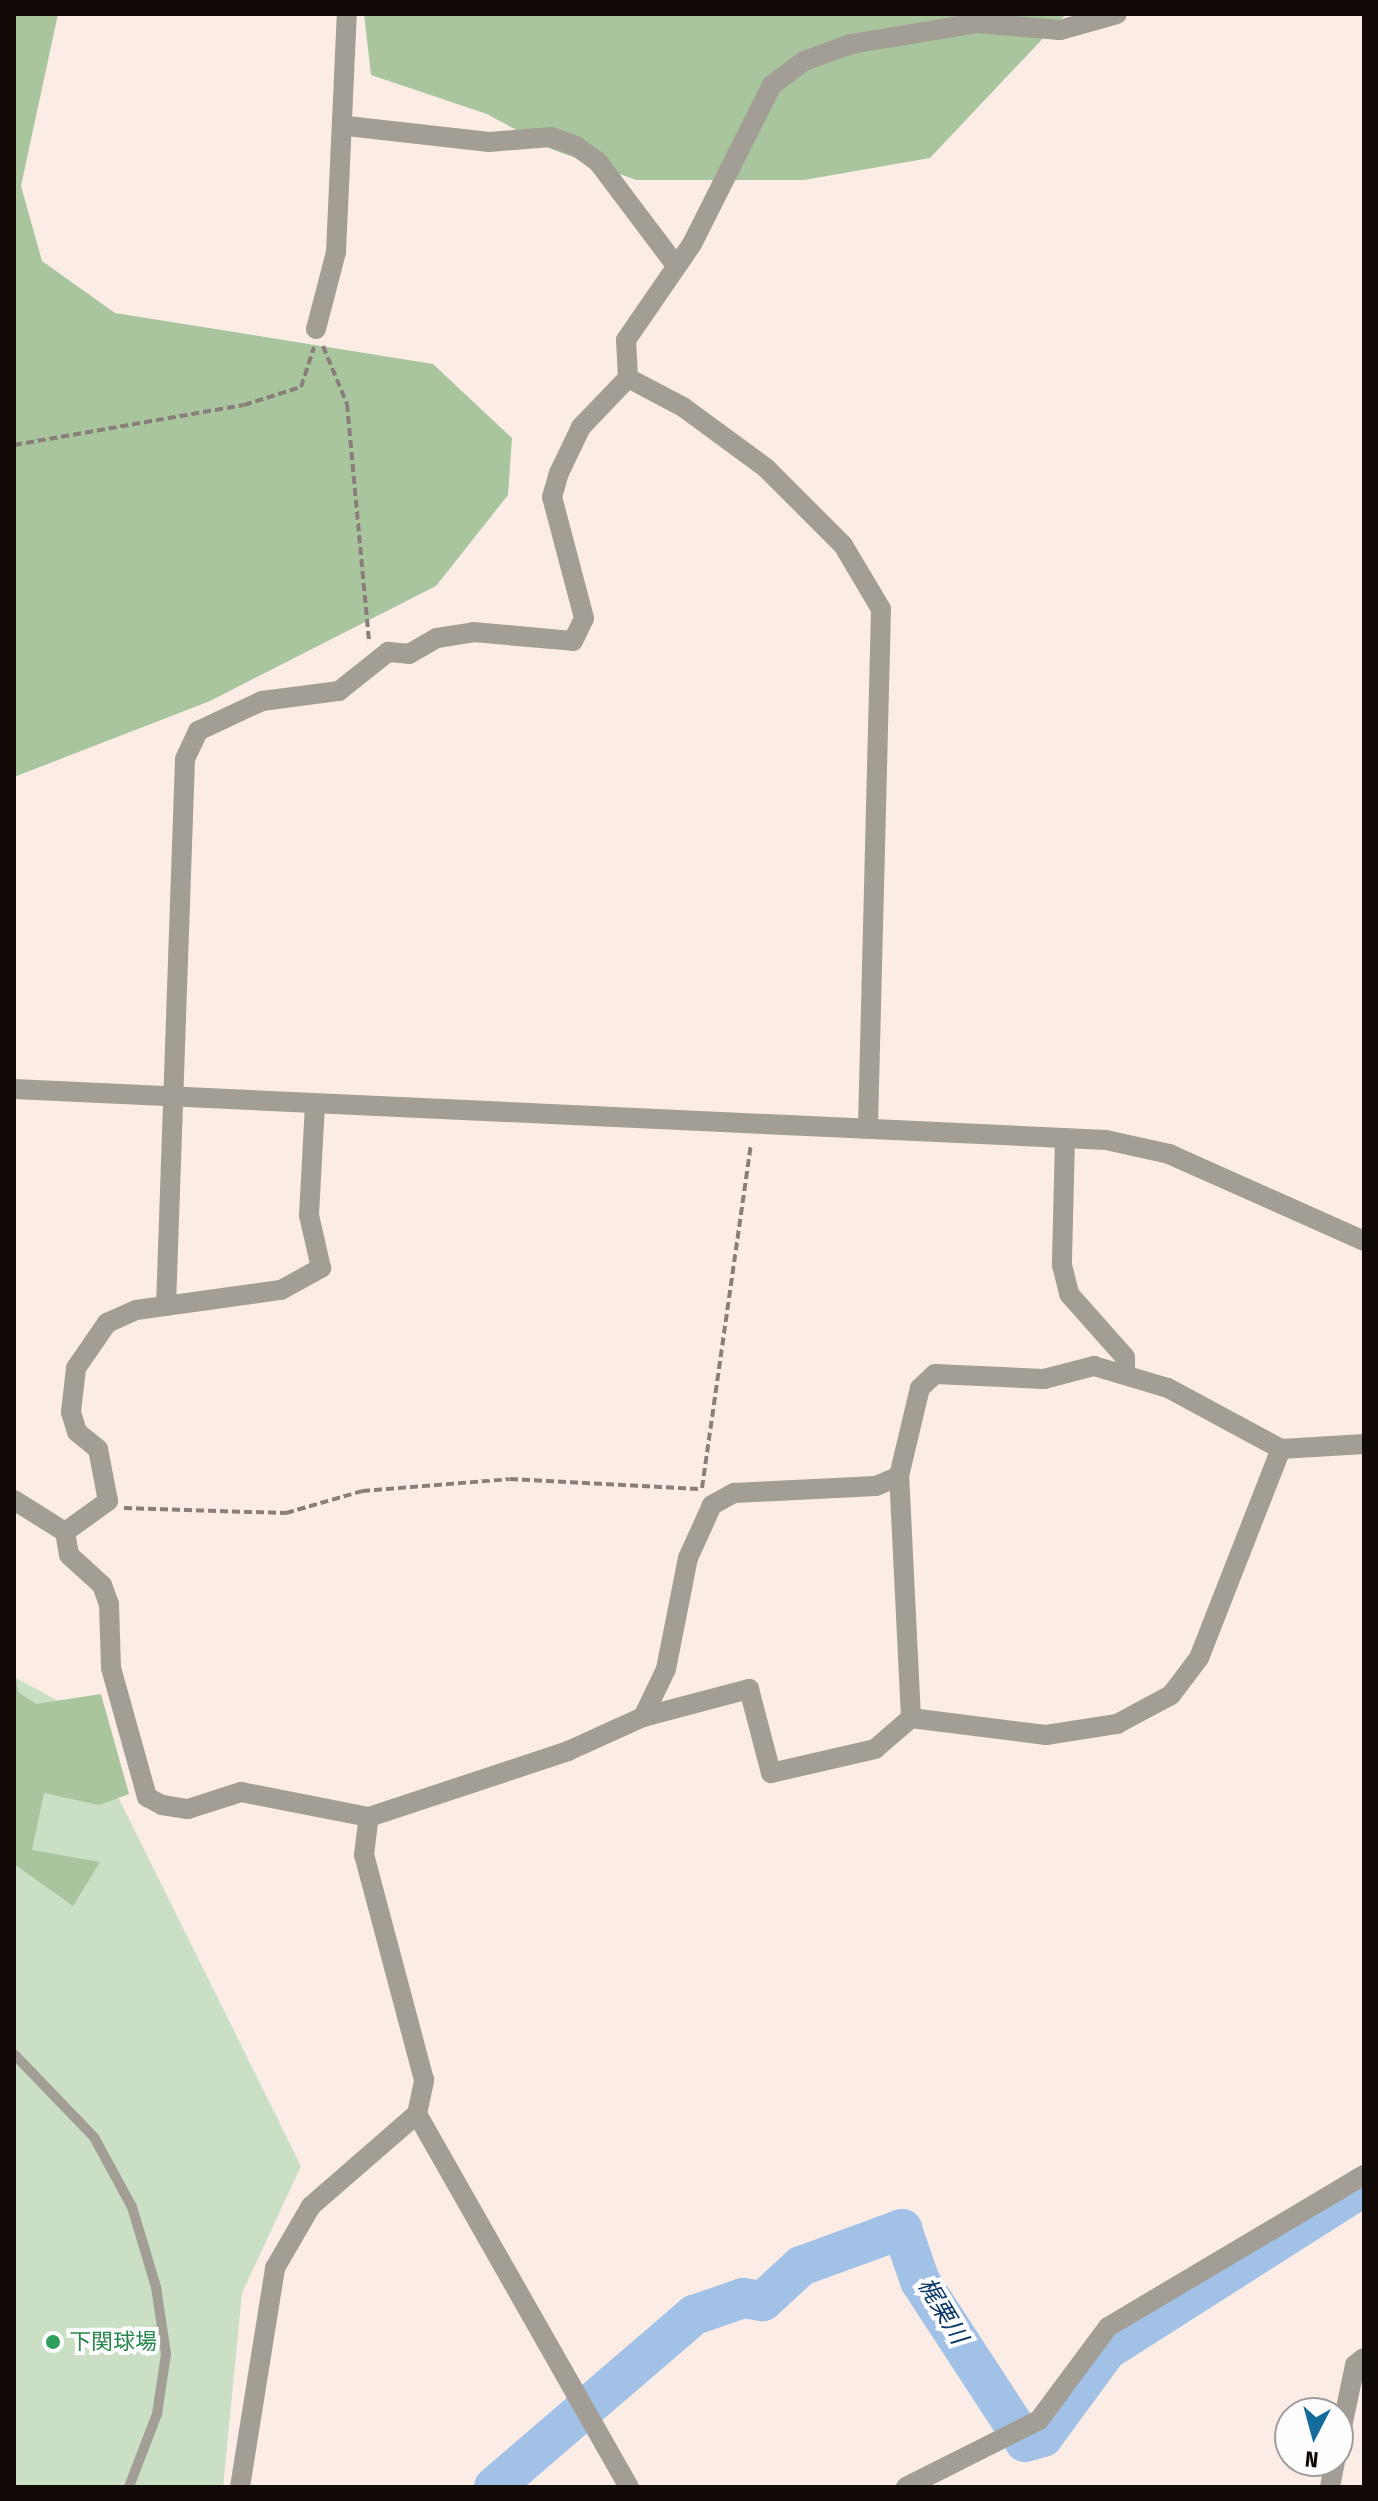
<!DOCTYPE html>
<html>
<head>
<meta charset="utf-8">
<style>
	body { margin:0 }
	#map { position:relative; width:1378px; height:2501px; overflow:hidden; background:#fbede6; font-family:"Fira Sans Condensed","Noto Sans JP",sans-serif }
	div>[style] { position:absolute }
	[style*='--x'] { left:calc(var(--x)*1px); top:calc(var(--y)*1px); width:calc(var(--w)*1px); rotate:calc(var(--a)*1deg) }
	.green>* { inset:0; background:#cadfc3 }
	.forest>* { inset:0; background:#a8c59e }
	.river>* { height:40px; margin:-20px; padding:0 20px; transform-origin:20px; border-radius:20px; background:#a1c1e6 }
	.path>* { height:4px; margin-top:-2px; transform-origin:0; background:repeating-linear-gradient(90deg,#897e79 0 8px,transparent 0 12px) }
	.service>* { height:10px; margin:-5px; padding:0 5px; transform-origin:5px; border-radius:5px; background:#a29e95 }
	.minor>* { height:20px; margin:-10px; padding:0 10px; transform-origin:10px; border-radius:10px; background:#a29e95 }
	.dots>* { width:22px; height:22px; translate:-50% -50%; box-sizing:border-box; border:4px solid #fdfdfd; border-radius:50% }
	span { translate:-50% -50%; white-space:nowrap; text-align:center; line-height:1.15; -webkit-text-stroke:8px #fdfdfd; paint-order:stroke }
	.leisure-label { font-size:22px; color:#27864d }
	.left { translate:0 -50%; text-align:left }
	.water-label { font-size:24px; color:#0a3765; font-style:italic }
	.frame { position:absolute; inset:0; border:16px solid #110a07; pointer-events:none }
	.north { position:absolute; left:1274px; top:2397px; width:80px; height:80px; box-sizing:border-box; background:#fdfdfd; border:2px solid #9f9c9b; border-radius:50%; rotate:186deg; font-size:22px; font-weight:700; line-height:32px; text-align:center; color:#110a07 }
	.north::after { content:''; display:block; margin:auto; width:28px; height:36px; background:#136c9c; clip-path:polygon(50% 0,100% 100%,50% 72%,0 100%) }
</style>
</head>
<body>
<div id="map">
	<div class="green">
		<div style="clip-path:polygon(14px 1677px,75px 1710px,301px 2166px,242px 2293px,223px 2487px,14px 2487px)"></div>
	</div>
	<div class="forest">
		<div style="clip-path:polygon(14px 14px,58px 14px,21px 186px,42px 261px,115px 313px,433px 364px,512px 438px,508px 495px,436px 586px,210px 701px,14px 777px)"></div>
		<div style="clip-path:polygon(364px 14px,1066px 14px,930px 158px,804px 180px,636px 180px,551px 149px,487px 114px,371px 75px)"></div>
		<div style="clip-path:polygon(14px 1664px,18px 1692px,36px 1704px,101px 1694px,129px 1794px,99px 1805px,44px 1793px,32px 1850px,100px 1862px,73px 1906px,14px 1864px)"></div>
	</div>
	<div class="river">
		<div style="--x:494;--y:2487;--w:264;--a:-40.7"></div>
		<div style="--x:694;--y:2315;--w:52;--a:-19.1"></div>
		<div style="--x:743;--y:2298;--w:20;--a:9"></div>
		<div style="--x:763;--y:2301;--w:52;--a:-42.6"></div>
		<div style="--x:801;--y:2266;--w:108;--a:-20.1"></div>
		<div style="--x:902;--y:2229;--w:55;--a:70.9"></div>
		<div style="--x:920;--y:2281;--w:192;--a:56.9"></div>
		<div style="--x:1025;--y:2442;--w:19;--a:-16"></div>
		<div style="--x:1043;--y:2437;--w:108;--a:-53.7"></div>
		<div style="--x:1107;--y:2350;--w:305;--a:-32.5"></div>
	</div>
	<div class="path">
		<div style="--x:323;--y:346;--w:63;--a:67.5"></div>
		<div style="--x:347;--y:404;--w:240;--a:84.7"></div>
		<div style="--x:14;--y:445;--w:233;--a:-9.9"></div>
		<div style="--x:244;--y:405;--w:60;--a:-17.5"></div>
		<div style="--x:301;--y:387;--w:42;--a:-72"></div>
		<div style="--x:702;--y:1488;--w:347;--a:-81.9"></div>
		<div style="--x:124;--y:1508;--w:162;--a:1.8"></div>
		<div style="--x:286;--y:1513;--w:79;--a:-16.1"></div>
		<div style="--x:362;--y:1491;--w:148;--a:-4.6"></div>
		<div style="--x:510;--y:1479;--w:189;--a:3"></div>
		<div style="--x:1364;--y:1983;--w:38;--a:90"></div>
	</div>
	<div class="service">
		<div style="--x:14;--y:2054;--w:115;--a:46.1"></div>
		<div style="--x:94;--y:2137;--w:80;--a:61.5"></div>
		<div style="--x:132;--y:2207;--w:84;--a:73.3"></div>
		<div style="--x:156;--y:2287;--w:68;--a:81.5"></div>
		<div style="--x:166;--y:2354;--w:61;--a:98.5"></div>
		<div style="--x:157;--y:2414;--w:78;--a:111"></div>
	</div>
	<div class="minor">
		<div style="--x:347;--y:126;--w:143;--a:6.4"></div>
		<div style="--x:489;--y:142;--w:62;--a:-4.6"></div>
		<div style="--x:551;--y:137;--w:27;--a:20"></div>
		<div style="--x:576;--y:146;--w:27;--a:36"></div>
		<div style="--x:598;--y:162;--w:126;--a:53"></div>
		<div style="--x:316;--y:329;--w:80;--a:-75.4"></div>
		<div style="--x:336;--y:252;--w:238;--a:-87.4"></div>
		<div style="--x:628;--y:378;--w:62;--a:27.8"></div>
		<div style="--x:683;--y:407;--w:103;--a:36.3"></div>
		<div style="--x:766;--y:468;--w:109;--a:45"></div>
		<div style="--x:843;--y:545;--w:74;--a:59.3"></div>
		<div style="--x:881;--y:609;--w:518;--a:91.44"></div>
		<div style="--x:14;--y:1089;--w:1093;--a:2.67"></div>
		<div style="--x:1106;--y:1140;--w:65;--a:12.5"></div>
		<div style="--x:1169;--y:1154;--w:214;--a:24"></div>
		<div style="--x:1065;--y:1138;--w:127;--a:91.4"></div>
		<div style="--x:1062;--y:1265;--w:30;--a:76"></div>
		<div style="--x:1069;--y:1294;--w:84;--a:48.4"></div>
		<div style="--x:1125;--y:1357;--w:14;--a:90"></div>
		<div style="--x:166;--y:1306;--w:547;--a:-88.01"></div>
		<div style="--x:185;--y:759;--w:31;--a:-65"></div>
		<div style="--x:198;--y:731;--w:71;--a:-25.1"></div>
		<div style="--x:262;--y:701;--w:78;--a:-7.4"></div>
		<div style="--x:339;--y:691;--w:63;--a:-38.5"></div>
		<div style="--x:388;--y:652;--w:21;--a:5"></div>
		<div style="--x:409;--y:654;--w:32;--a:-30"></div>
		<div style="--x:437;--y:638;--w:36;--a:-9"></div>
		<div style="--x:473;--y:632;--w:100;--a:5.1"></div>
		<div style="--x:573;--y:641;--w:25;--a:-64"></div>
		<div style="--x:584;--y:618;--w:125;--a:-104.8"></div>
		<div style="--x:552;--y:497;--w:25;--a:-74"></div>
		<div style="--x:559;--y:473;--w:51;--a:-64.4"></div>
		<div style="--x:581;--y:427;--w:68;--a:-46.2"></div>
		<div style="--x:628;--y:378;--w:38;--a:-93"></div>
		<div style="--x:626;--y:340;--w:116;--a:-55.5"></div>
		<div style="--x:692;--y:244;--w:178;--a:-63.3"></div>
		<div style="--x:772;--y:85;--w:40;--a:-37"></div>
		<div style="--x:804;--y:61;--w:50;--a:-19.9"></div>
		<div style="--x:851;--y:44;--w:127;--a:-9.5"></div>
		<div style="--x:976;--y:23;--w:84;--a:4.8"></div>
		<div style="--x:1060;--y:30;--w:59;--a:-15.7"></div>
		<div style="--x:14;--y:1500;--w:60;--a:32.1"></div>
		<div style="--x:65;--y:1532;--w:23;--a:80"></div>
		<div style="--x:69;--y:1555;--w:45;--a:42.3"></div>
		<div style="--x:102;--y:1585;--w:20;--a:70"></div>
		<div style="--x:109;--y:1604;--w:64;--a:88.2"></div>
		<div style="--x:111;--y:1668;--w:134;--a:74.4"></div>
		<div style="--x:147;--y:1797;--w:17;--a:28"></div>
		<div style="--x:162;--y:1805;--w:26;--a:9"></div>
		<div style="--x:188;--y:1809;--w:56;--a:-17.8"></div>
		<div style="--x:241;--y:1792;--w:130;--a:11.1"></div>
		<div style="--x:369;--y:1817;--w:210;--a:-18.3"></div>
		<div style="--x:568;--y:1751;--w:82;--a:-24.4"></div>
		<div style="--x:643;--y:1717;--w:110;--a:-14.8"></div>
		<div style="--x:749;--y:1689;--w:87;--a:75.3"></div>
		<div style="--x:771;--y:1773;--w:107;--a:-13"></div>
		<div style="--x:875;--y:1749;--w:48;--a:-40.7"></div>
		<div style="--x:65;--y:1532;--w:53;--a:-35.8"></div>
		<div style="--x:108;--y:1501;--w:53;--a:-100.9"></div>
		<div style="--x:98;--y:1449;--w:27;--a:-141"></div>
		<div style="--x:77;--y:1432;--w:21;--a:-107"></div>
		<div style="--x:71;--y:1412;--w:44;--a:-83.5"></div>
		<div style="--x:76;--y:1368;--w:55;--a:-55.4"></div>
		<div style="--x:107;--y:1323;--w:32;--a:-24"></div>
		<div style="--x:136;--y:1310;--w:146;--a:-7.9"></div>
		<div style="--x:281;--y:1290;--w:46;--a:-28.8"></div>
		<div style="--x:321;--y:1268;--w:54;--a:-102.8"></div>
		<div style="--x:309;--y:1215;--w:112;--a:-86.9"></div>
		<div style="--x:643;--y:1717;--w:53;--a:-64.4"></div>
		<div style="--x:666;--y:1669;--w:113;--a:-78.8"></div>
		<div style="--x:688;--y:1558;--w:58;--a:-65.6"></div>
		<div style="--x:712;--y:1505;--w:25;--a:-29"></div>
		<div style="--x:734;--y:1493;--w:142;--a:-2.8"></div>
		<div style="--x:876;--y:1486;--w:25;--a:-23"></div>
		<div style="--x:911;--y:1718;--w:242;--a:-92.8"></div>
		<div style="--x:899;--y:1476;--w:90;--a:-76.6"></div>
		<div style="--x:920;--y:1388;--w:21;--a:-43"></div>
		<div style="--x:935;--y:1374;--w:109;--a:2.6"></div>
		<div style="--x:1044;--y:1379;--w:52;--a:-14.6"></div>
		<div style="--x:1094;--y:1366;--w:77;--a:16.6"></div>
		<div style="--x:1168;--y:1388;--w:128;--a:28.4"></div>
		<div style="--x:1281;--y:1449;--w:83;--a:-3.4"></div>
		<div style="--x:911;--y:1718;--w:136;--a:7.2"></div>
		<div style="--x:1046;--y:1735;--w:72;--a:-8.8"></div>
		<div style="--x:1117;--y:1724;--w:61;--a:-28.2"></div>
		<div style="--x:1171;--y:1695;--w:46;--a:-52.9"></div>
		<div style="--x:1199;--y:1658;--w:225;--a:-68.6"></div>
		<div style="--x:417;--y:2114;--w:429;--a:60.4"></div>
		<div style="--x:1338;--y:2446;--w:83;--a:-78.1"></div>
		<div style="--x:1355;--y:2365;--w:11;--a:-38"></div>
		<div style="--x:240;--y:2487;--w:222;--a:-80.9"></div>
		<div style="--x:275;--y:2268;--w:72;--a:-59.9"></div>
		<div style="--x:311;--y:2206;--w:140;--a:-41"></div>
		<div style="--x:417;--y:2114;--w:35;--a:-78"></div>
		<div style="--x:424;--y:2080;--w:233;--a:-104.9"></div>
		<div style="--x:364;--y:1855;--w:38;--a:-83"></div>
		<div style="--x:906;--y:2487;--w:149;--a:-26.7"></div>
		<div style="--x:1039;--y:2420;--w:116;--a:-53.4"></div>
		<div style="--x:1108;--y:2327;--w:298;--a:-30.7"></div>
		<div style="--x:1330;--y:2487;--w:26;--a:-79"></div>
	</div>
	<div class="dots">
		<div style="left:53px;top:2342px;background:#2e9e5b"></div>
	</div>
	<div class="leisure-label">
		<span class="left" style="left:69px;top:2342px">下関球場</span>
	</div>
	<div class="water-label">
		<span style="left:942px;top:2311px;rotate:59deg">梶栗川</span>
	</div>
	<div class="frame"></div>
	<div class="north">N</div>
</div>
</body>
</html>
